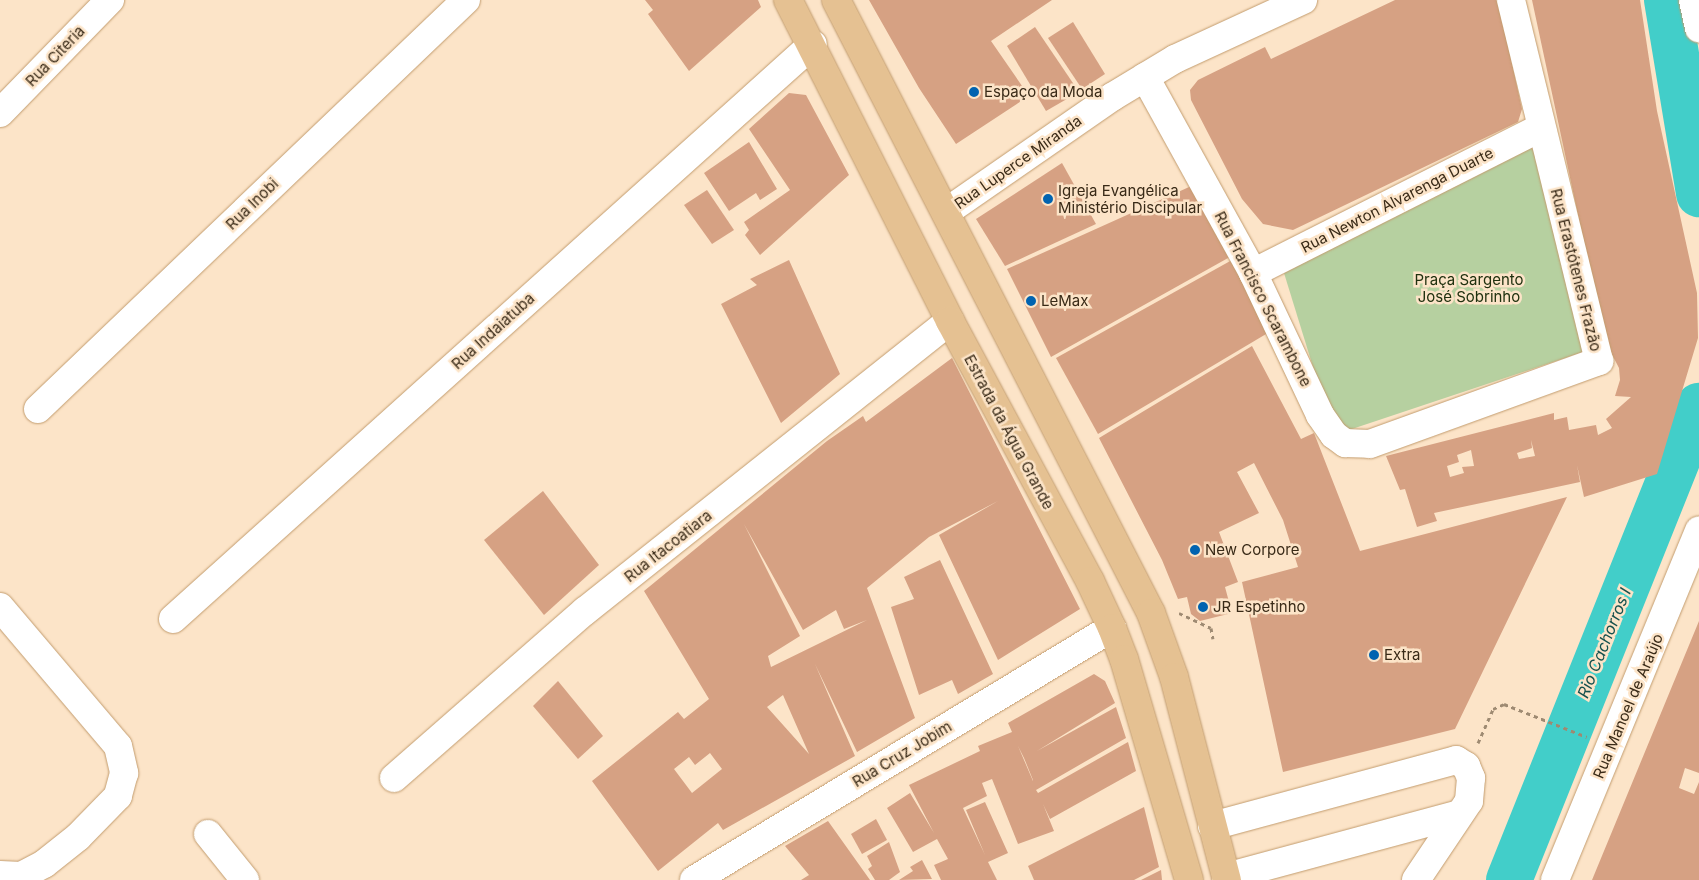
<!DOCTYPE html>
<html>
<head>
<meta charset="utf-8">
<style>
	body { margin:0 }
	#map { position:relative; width:1699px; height:880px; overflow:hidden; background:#fce4c8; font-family:Inter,sans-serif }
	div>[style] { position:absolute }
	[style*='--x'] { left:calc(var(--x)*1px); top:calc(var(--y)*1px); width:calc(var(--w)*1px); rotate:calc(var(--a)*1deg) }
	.green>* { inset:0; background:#b6d0a0 }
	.river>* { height:46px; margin:-23px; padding:0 23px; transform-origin:23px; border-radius:23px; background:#42cec9 }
	.building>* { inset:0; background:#d6a183 }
	.path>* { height:3px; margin-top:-1.5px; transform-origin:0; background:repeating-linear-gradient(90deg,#9e8a72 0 4px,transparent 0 8px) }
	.roads { filter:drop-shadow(0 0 1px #c29c6e) drop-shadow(0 0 1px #c29c6e) }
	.minor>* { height:28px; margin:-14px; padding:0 14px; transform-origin:14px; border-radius:14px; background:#fff }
	.major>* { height:28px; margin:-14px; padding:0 14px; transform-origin:14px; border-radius:14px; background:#e5c192 }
	.dots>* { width:14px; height:14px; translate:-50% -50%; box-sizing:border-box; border:2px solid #fce4c8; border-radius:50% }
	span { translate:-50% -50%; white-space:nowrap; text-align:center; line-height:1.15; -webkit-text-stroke:5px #fce4c8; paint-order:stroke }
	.street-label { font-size:15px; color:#392a17 }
	.poi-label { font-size:15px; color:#392a17 }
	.left { translate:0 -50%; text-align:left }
	.park-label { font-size:15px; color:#20310f }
	.water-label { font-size:16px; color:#16514e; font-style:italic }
</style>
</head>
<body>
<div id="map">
	<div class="green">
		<div style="clip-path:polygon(1536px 142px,1589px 350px,1334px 435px,1284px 273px)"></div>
	</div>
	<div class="river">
		<div style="--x:1667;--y:0;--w:197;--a:80.6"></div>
		<div style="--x:1509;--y:880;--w:511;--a:-68.16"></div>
	</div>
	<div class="building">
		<div style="clip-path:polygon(645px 0,758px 0,761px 7px,689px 71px,648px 14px,653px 10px)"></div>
		<div style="clip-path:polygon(869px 0,1052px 0,991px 41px,1029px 96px,956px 144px,919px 88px)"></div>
		<div style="clip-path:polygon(1395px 0,1498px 0,1522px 109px,1518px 122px,1293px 230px,1263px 224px,1242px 199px,1191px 100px,1190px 90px,1198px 80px,1265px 47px,1271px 59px)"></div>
		<div style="clip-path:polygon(evenodd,1532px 0,1640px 0,1657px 111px,1697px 293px,1698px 338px,1657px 474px,1584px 497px,1577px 465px,1580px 482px,1434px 513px,1437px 521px,1417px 527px,1405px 489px,1400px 490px,1386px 456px,1554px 413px,1554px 420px,1567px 417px,1569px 430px,1596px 425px,1598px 435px,1612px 428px,1606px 419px,1631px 397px,1615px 396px,1620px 380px,1619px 368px,1605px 341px,1532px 0,1531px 440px,1535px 456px,1519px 459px,1517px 453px,1532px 448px,1531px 440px,1532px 0,1471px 450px,1474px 466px,1462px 467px,1464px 473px,1450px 477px,1447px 466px,1459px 462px,1457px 455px,1471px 450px)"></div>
		<div style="clip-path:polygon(1073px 22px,1105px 74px,1082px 89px,1048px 38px)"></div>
		<div style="clip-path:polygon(1035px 27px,1079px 92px,1046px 111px,1007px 46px)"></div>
		<div style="clip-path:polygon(789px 93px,806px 95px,849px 175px,760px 255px,745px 235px,749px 230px,744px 222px,790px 190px,749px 129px)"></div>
		<div style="clip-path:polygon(749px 142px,777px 189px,760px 200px,756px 193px,729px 211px,704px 173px)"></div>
		<div style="clip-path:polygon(1062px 163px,1096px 224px,1005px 266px,976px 219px)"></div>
		<div style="clip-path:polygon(1198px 183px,1237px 253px,1051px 357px,1007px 269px)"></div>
		<div style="clip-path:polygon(707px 190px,734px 230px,712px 244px,684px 205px)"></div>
		<div style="clip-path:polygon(789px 260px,840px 374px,781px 423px,721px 304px,757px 285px,750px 279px)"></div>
		<div style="clip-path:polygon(1232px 260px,1273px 330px,1098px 434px,1056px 358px)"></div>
		<div style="clip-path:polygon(1252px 346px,1301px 439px,1314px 433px,1360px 551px,1567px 497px,1455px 729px,1283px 772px,1242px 582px,1298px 567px,1283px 520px,1254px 463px,1237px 472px,1259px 513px,1219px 532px,1238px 582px,1225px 587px,1232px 613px,1200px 621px,1191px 614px,1187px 597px,1178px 599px,1162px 560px,1099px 438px)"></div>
		<div style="clip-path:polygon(evenodd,952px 358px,1080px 609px,998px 660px,939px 535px,998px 501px,929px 537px,867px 588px,915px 718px,857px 752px,815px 664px,855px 756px,723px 830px,718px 823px,658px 871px,592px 781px,678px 712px,684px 719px,709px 699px,644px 591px,827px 441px,863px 416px,866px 422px,952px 358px,744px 524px,803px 630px,836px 610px,844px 629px,867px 620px,771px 667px,768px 656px,800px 636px,744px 524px,952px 358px,783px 695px,809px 754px,767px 707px,783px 695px,952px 358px,710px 753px,722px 769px,692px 793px,674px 769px,689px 757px,695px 765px,710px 753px)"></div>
		<div style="clip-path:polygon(543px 491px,599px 565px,544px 615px,484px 540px)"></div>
		<div style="clip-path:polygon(940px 560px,993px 674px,958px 694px,952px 680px,919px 695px,891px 607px,914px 599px,904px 577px)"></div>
		<div style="clip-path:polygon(1699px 621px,1699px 773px,1685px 768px,1679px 788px,1694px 794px,1699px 782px,1699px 880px,1592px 880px)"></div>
		<div style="clip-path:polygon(evenodd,1094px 674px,1105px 681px,1115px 703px,1037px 751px,1116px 707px,1126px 738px,1036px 790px,1038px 793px,1128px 742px,1136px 771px,1050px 819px,1043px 804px,1054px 831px,1018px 844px,992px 779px,982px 783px,987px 796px,963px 808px,985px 855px,966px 810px,985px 802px,1008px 853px,988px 862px,997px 880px,941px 880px,934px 865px,948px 859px,937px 839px,913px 852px,887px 808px,910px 793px,934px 833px,909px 785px,980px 751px,978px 746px,1012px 732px,1008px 723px,1094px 674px,1018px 746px,1024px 758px,1033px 780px,1033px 781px,1018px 746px)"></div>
		<div style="clip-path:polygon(558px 681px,603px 736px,578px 759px,533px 706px)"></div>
		<div style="clip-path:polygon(1144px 807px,1159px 867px,1134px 880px,1034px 880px,1028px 866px)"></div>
		<div style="clip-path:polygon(876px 819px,887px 840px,862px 854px,851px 834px)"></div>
		<div style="clip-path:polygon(828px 821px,870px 880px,801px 880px,809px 875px,785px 846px)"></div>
		<div style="clip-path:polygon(889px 842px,900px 872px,889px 880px,875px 880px,868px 869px,872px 866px,867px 856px)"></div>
		<div style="clip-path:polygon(922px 860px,932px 879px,899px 880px,913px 871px,910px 867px)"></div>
		<div style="clip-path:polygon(1161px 870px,1162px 880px,1141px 880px)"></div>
	</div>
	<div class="path">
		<div style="--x:1179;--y:613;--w:35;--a:25"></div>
		<div style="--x:1211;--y:628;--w:11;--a:80"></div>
		<div style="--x:1478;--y:743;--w:37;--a:-66"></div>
		<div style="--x:1493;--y:709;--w:12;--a:-24"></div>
		<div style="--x:1504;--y:704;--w:89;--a:21.7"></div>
	</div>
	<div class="roads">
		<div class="minor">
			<div style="--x:1693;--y:0;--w:29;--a:78"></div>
			<div style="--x:1145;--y:77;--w:224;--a:61.1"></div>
			<div style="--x:1253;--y:273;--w:157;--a:64.7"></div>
			<div style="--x:1320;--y:415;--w:24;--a:55"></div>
			<div style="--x:1334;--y:435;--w:14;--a:36"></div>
			<div style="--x:1345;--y:443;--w:25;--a:2"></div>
			<div style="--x:1370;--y:444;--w:244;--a:-19.9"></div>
			<div style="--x:1599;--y:361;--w:372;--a:-103.7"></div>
			<div style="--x:0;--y:113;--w:158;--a:-45.8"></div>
			<div style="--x:946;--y:212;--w:202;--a:-34.7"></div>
			<div style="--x:1112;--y:97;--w:74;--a:-31.1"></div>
			<div style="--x:1175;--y:59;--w:141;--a:-24.7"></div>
			<div style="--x:1253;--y:273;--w:322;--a:-26.8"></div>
			<div style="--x:38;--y:409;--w:592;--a:-43.7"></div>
			<div style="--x:0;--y:607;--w:182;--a:49.7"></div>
			<div style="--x:118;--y:746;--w:28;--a:77"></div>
			<div style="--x:124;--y:773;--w:24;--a:105"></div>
			<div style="--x:118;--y:796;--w:57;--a:134.3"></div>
			<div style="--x:78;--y:837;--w:43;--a:141.5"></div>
			<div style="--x:44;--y:864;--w:26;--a:152"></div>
			<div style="--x:21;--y:876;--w:21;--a:-177"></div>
			<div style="--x:173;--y:619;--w:860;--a:-41.94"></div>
			<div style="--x:394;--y:778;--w:254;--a:-41.2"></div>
			<div style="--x:585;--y:611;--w:466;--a:-38.5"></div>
			<div style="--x:1212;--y:826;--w:253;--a:-15.1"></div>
			<div style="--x:1456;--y:760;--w:12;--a:31"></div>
			<div style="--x:1466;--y:766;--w:13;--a:67"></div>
			<div style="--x:1471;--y:778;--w:23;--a:95"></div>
			<div style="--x:1469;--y:801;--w:95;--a:123.9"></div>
			<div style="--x:208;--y:834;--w:59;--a:51.2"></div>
			<div style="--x:1226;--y:877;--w:242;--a:-15.1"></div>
			<div style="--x:694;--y:880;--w:488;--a:-31.1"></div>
			<div style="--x:1555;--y:880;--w:378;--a:-67.6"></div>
		</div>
		<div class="major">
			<div style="--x:788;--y:0;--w:360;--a:63.2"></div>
			<div style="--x:950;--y:321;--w:295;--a:61.7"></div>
			<div style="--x:1090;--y:581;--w:52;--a:64.9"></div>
			<div style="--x:1112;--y:628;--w:33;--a:69"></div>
			<div style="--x:1124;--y:659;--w:230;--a:73.6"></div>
			<div style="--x:836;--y:0;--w:689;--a:62.8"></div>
			<div style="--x:1151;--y:613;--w:68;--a:70.2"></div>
			<div style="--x:1174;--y:677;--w:210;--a:75.4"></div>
		</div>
	</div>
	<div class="dots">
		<div style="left:974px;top:92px;background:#0163b0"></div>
		<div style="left:1048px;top:199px;background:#0163b0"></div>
		<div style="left:1031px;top:301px;background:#0163b0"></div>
		<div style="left:1195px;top:550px;background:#0163b0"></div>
		<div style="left:1203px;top:607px;background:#0163b0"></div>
		<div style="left:1374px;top:655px;background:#0163b0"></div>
	</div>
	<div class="street-label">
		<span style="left:55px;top:56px;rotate:-46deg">Rua Citeria</span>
		<span style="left:1018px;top:162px;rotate:-35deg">Rua Luperce Miranda</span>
		<span style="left:1397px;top:200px;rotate:-27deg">Rua Newton Alvarenga Duarte</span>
		<span style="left:252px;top:204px;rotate:-44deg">Rua Inobi</span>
		<span style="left:1576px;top:270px;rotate:76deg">Rua Erastótenes Frazão</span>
		<span style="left:1263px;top:299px;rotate:63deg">Rua Francisco Scarambone</span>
		<span style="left:493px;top:331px;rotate:-42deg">Rua Indaiatuba</span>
		<span style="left:1009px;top:432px;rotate:62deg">Estrada da Água Grande</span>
		<span style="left:668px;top:546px;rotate:-38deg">Rua Itacoatiara</span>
		<span style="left:1628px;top:706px;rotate:-67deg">Rua Manoel de Araújo</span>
		<span style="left:902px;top:754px;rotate:-31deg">Rua Cruz Jobim</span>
	</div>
	<div class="poi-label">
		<span class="left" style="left:984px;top:92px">Espaço da Moda</span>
		<span class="left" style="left:1058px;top:199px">Igreja Evangélica<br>Ministério Discipular</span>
		<span class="left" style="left:1041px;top:301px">LeMax</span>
		<span class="left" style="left:1205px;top:550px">New Corpore</span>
		<span class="left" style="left:1213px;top:607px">JR Espetinho</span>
		<span class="left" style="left:1384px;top:655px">Extra</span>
	</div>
	<div class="park-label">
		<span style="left:1469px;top:288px">Praça Sargento<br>José Sobrinho</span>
	</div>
	<div class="water-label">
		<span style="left:1604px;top:643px;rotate:-68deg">Rio Cachorros I</span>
	</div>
</div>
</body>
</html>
